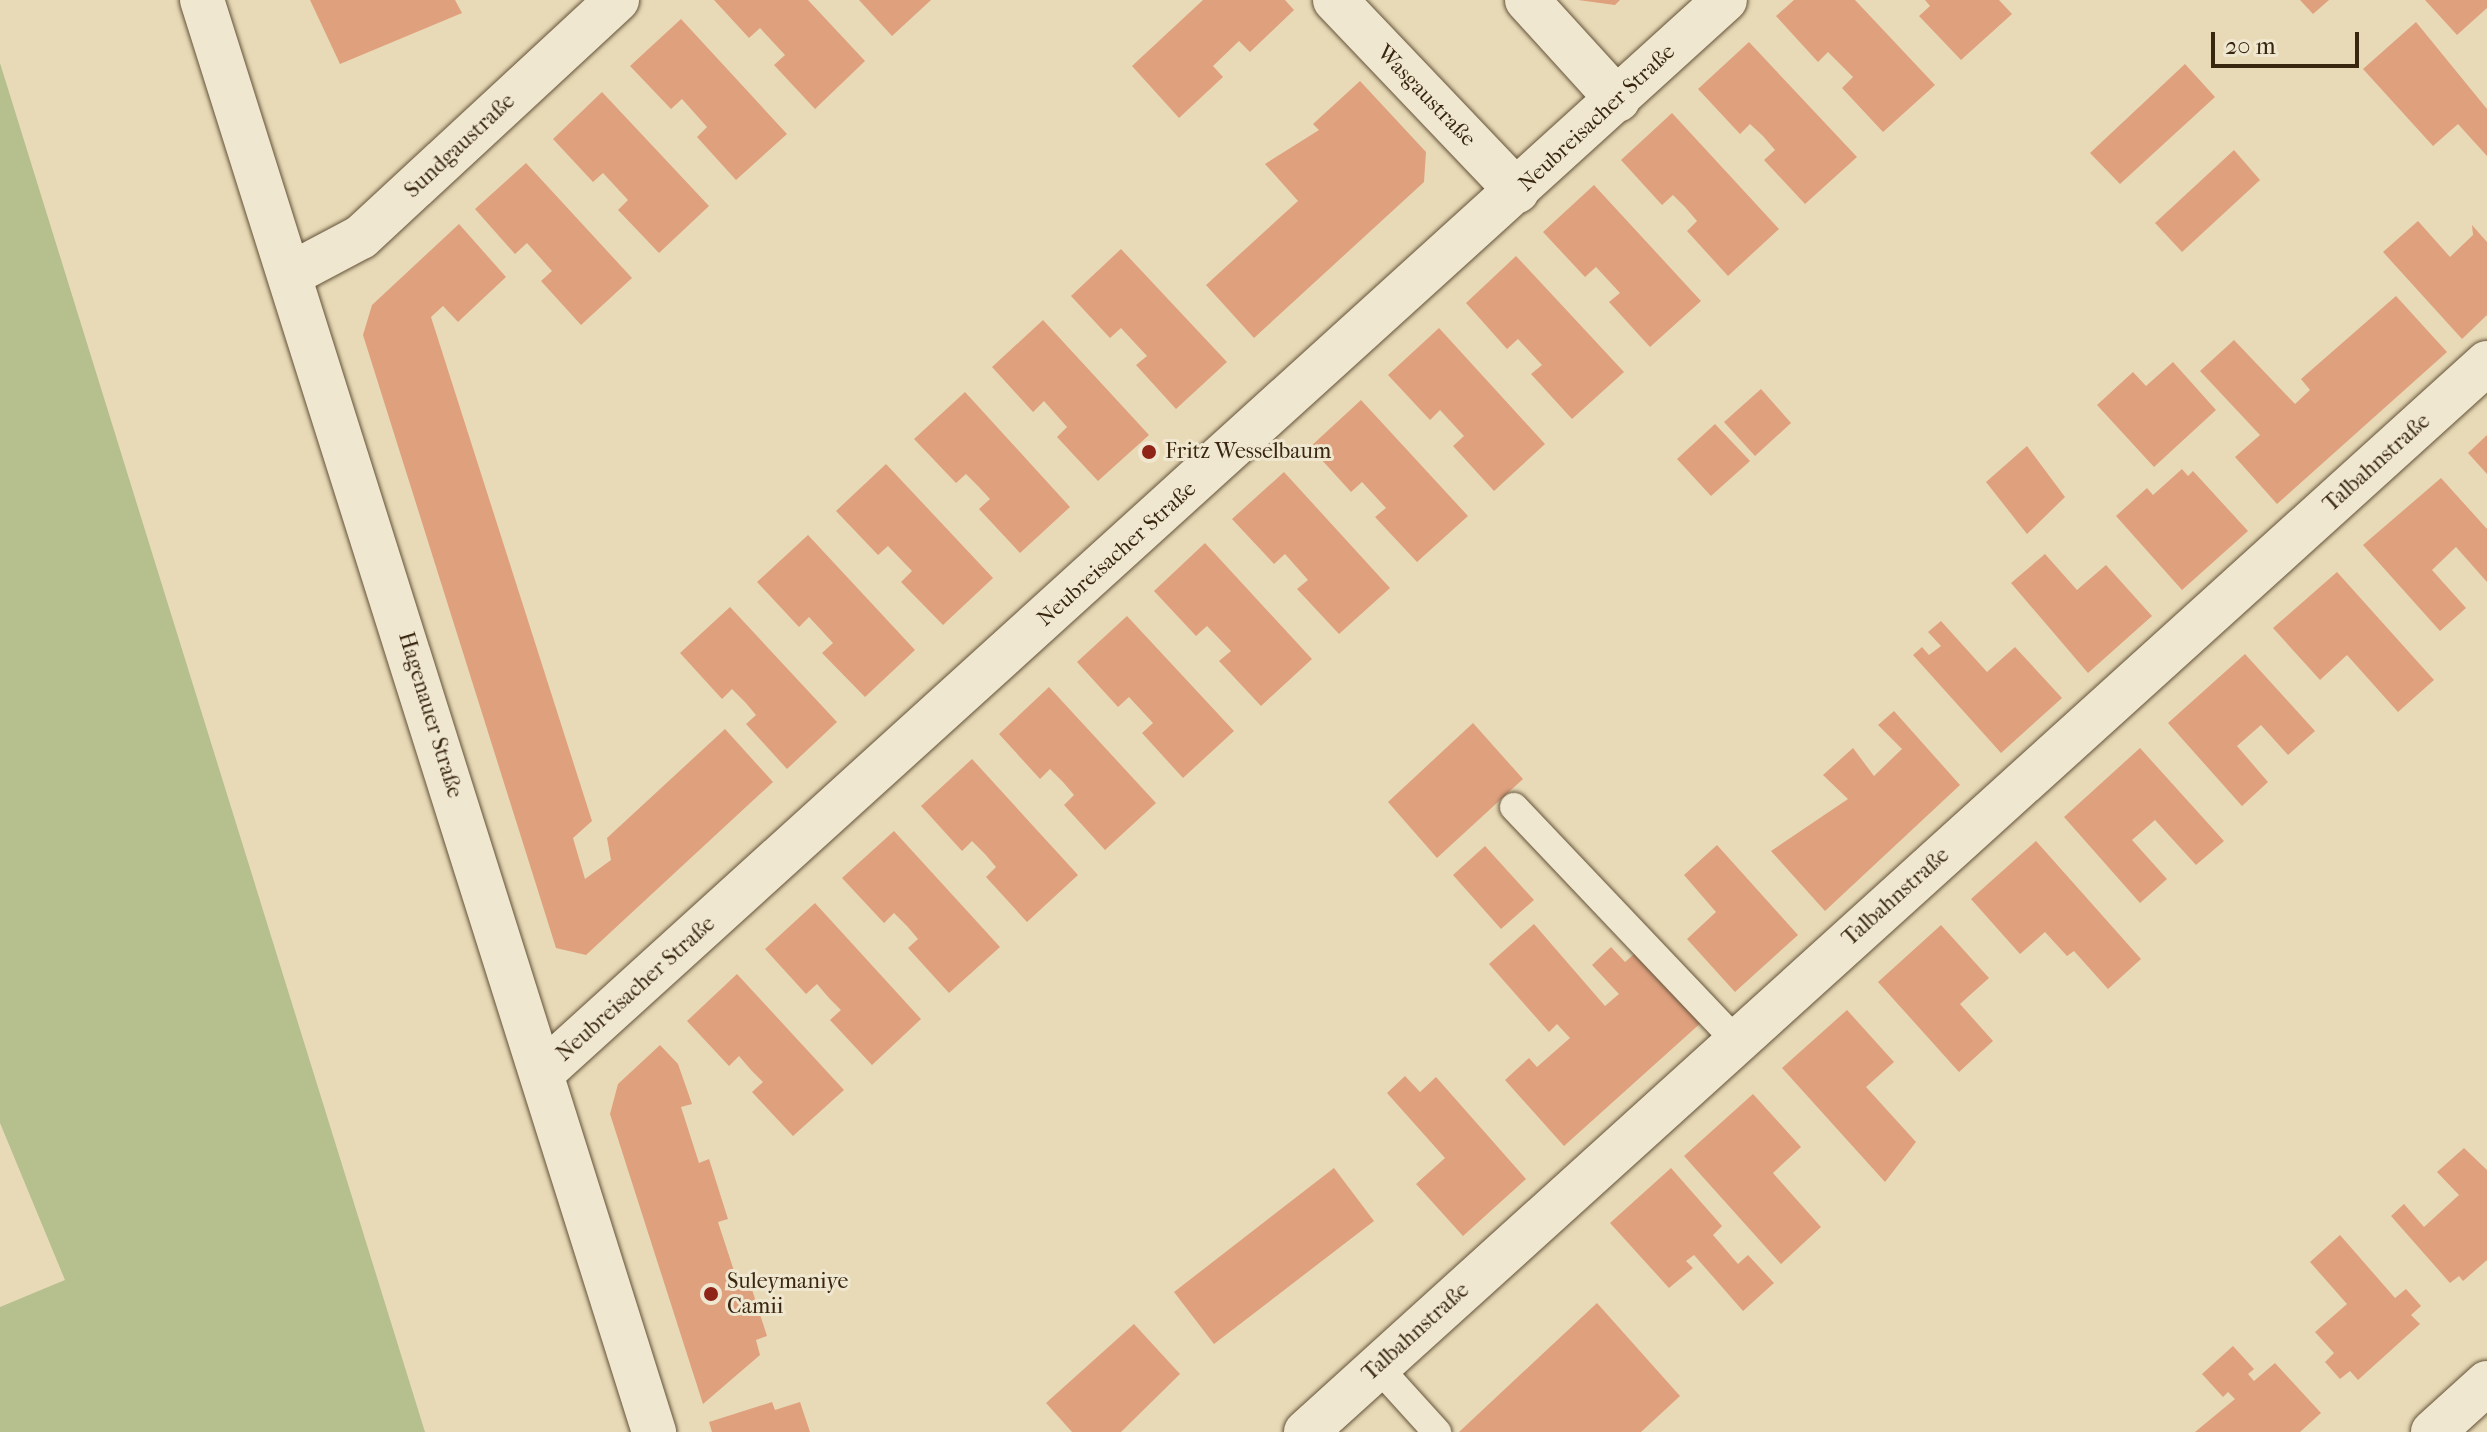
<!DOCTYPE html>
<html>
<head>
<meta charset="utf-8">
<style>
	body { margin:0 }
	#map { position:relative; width:2487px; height:1432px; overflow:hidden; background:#e8dab7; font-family:"IM FELL French Canon",serif }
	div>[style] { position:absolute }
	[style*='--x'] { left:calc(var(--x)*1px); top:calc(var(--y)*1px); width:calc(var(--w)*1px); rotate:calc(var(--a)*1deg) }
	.green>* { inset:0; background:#b6bf8e }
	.building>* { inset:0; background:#dfa07e }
	.roads { filter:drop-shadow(0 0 2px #645339) drop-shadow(0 0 2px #645339) }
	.lane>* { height:28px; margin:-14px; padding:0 14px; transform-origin:14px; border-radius:14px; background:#f0e7d0 }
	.street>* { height:44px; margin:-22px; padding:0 22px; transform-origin:22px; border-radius:22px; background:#f0e7d0 }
	.dots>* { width:22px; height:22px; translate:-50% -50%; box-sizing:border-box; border:4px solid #f0e7d0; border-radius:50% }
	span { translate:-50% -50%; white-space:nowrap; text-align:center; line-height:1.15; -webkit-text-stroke:6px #f0e7d0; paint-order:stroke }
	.street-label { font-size:22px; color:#38260f }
	.poi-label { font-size:22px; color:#38260f }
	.left { translate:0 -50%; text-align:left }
	.scale { position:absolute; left:2211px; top:32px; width:148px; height:36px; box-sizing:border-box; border:4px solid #38260f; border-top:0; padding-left:10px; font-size:24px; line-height:28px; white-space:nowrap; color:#38260f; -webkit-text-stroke:6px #f0e7d0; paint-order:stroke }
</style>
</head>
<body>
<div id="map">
	<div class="green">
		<div style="clip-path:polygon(0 63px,425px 1432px,0 1432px,0 1307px,65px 1280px,0 1123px)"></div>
	</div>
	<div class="building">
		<div style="clip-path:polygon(310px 0,455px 0,462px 13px,340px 64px)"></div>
		<div style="clip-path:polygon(714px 0,808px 0,865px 61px,815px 109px,774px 65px,785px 55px,760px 28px,749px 38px)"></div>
		<div style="clip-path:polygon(859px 0,931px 0,892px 36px)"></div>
		<div style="clip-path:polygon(1203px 0,1285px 0,1294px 10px,1250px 52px,1239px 41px,1213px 66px,1223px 77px,1179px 118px,1132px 66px)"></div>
		<div style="clip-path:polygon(1578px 0,1620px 0,1615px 5px)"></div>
		<div style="clip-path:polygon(1794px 0,1855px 0,1935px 85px,1883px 132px,1842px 88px,1853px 77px,1828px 52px,1818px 62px,1776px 16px)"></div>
		<div style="clip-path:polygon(1925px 0,1999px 0,2012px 14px,1961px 60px,1919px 16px,1930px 6px)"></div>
		<div style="clip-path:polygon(2300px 0,2329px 0,2313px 14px)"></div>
		<div style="clip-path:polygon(2425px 0,2487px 0,2487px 8px,2457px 35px)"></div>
		<div style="clip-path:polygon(681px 19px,787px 134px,736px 180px,697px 137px,707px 127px,682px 99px,671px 109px,630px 66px)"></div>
		<div style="clip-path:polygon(2416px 22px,2487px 109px,2487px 156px,2458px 124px,2433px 146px,2363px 69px)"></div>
		<div style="clip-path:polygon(1749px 42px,1857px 157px,1805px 204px,1764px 160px,1775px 150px,1763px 136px,1750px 124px,1740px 134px,1698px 89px)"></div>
		<div style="clip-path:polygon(2185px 64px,2215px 97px,2120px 184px,2090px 153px)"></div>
		<div style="clip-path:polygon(1360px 81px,1426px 152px,1424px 182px,1254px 338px,1206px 285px,1298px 201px,1265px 164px,1319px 130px,1313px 124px)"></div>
		<div style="clip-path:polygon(602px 92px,709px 206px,659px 253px,618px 210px,628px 200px,603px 173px,593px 182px,553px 139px)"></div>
		<div style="clip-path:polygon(1672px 113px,1779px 229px,1728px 276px,1687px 231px,1697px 221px,1685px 207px,1673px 195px,1662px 205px,1621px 160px)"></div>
		<div style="clip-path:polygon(2234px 150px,2260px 180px,2182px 252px,2155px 223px)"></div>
		<div style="clip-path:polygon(526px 163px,632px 278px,581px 325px,541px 281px,552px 271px,527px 243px,515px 254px,475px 209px)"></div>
		<div style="clip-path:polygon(1594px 185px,1701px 301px,1650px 347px,1609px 302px,1620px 293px,1596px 267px,1585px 277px,1543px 232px)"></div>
		<div style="clip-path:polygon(2418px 221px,2450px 257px,2473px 235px,2472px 225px,2487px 242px,2487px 315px,2462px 339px,2383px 252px)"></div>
		<div style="clip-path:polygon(459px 224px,506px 277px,458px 322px,443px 306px,431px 317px,592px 821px,573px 838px,585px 879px,611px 860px,607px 838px,725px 729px,773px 782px,586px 955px,556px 948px,363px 335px,372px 305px)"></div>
		<div style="clip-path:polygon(1121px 249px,1227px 362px,1176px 409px,1136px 365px,1147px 356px,1121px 328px,1110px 338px,1071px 296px)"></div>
		<div style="clip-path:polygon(1516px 256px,1624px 372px,1572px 419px,1531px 374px,1542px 365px,1518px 339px,1507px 349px,1466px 303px)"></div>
		<div style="clip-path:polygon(2396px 296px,2447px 352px,2277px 504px,2235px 457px,2260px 435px,2200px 371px,2234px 340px,2295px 404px,2310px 390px,2301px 379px)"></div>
		<div style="clip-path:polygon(1043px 320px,1149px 435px,1098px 481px,1057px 437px,1067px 427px,1044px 401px,1033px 412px,992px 367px)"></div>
		<div style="clip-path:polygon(1439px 328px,1545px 444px,1494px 491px,1453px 446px,1464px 436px,1440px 410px,1430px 420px,1388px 375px)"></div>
		<div style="clip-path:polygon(2173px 362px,2216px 410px,2154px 467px,2097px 405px,2133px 372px,2146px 386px)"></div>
		<div style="clip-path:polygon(1761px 389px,1791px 423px,1755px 456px,1724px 422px)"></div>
		<div style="clip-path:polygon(965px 392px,1070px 507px,1020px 553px,979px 509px,990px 499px,978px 486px,966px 474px,956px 483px,914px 439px)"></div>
		<div style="clip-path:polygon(1361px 400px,1468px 516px,1417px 562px,1375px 517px,1386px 508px,1362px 482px,1351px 492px,1310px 447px)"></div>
		<div style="clip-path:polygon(1715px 424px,1750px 461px,1711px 496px,1677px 459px)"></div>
		<div style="clip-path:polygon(2487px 435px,2487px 474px,2468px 453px)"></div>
		<div style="clip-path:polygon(2027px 446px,2065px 497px,2027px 534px,1986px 482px)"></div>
		<div style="clip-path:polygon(886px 464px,993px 578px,943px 625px,901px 582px,912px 571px,888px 546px,878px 555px,836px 511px)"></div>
		<div style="clip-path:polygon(2182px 469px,2188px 476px,2193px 471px,2248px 531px,2182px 590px,2116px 516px,2147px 488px,2153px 495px)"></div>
		<div style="clip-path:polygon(1284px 472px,1390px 588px,1339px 634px,1297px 589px,1308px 580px,1285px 554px,1274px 564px,1232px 519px)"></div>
		<div style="clip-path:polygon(2441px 478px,2487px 529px,2487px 582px,2456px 547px,2432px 570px,2466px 608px,2440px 631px,2363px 545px)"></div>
		<div style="clip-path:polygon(808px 535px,915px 650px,865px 697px,822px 653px,833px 643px,822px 631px,809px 617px,799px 627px,757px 582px)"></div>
		<div style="clip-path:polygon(1205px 543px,1312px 659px,1261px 706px,1219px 661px,1231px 651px,1207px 626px,1196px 636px,1154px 591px)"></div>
		<div style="clip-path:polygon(2045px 554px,2077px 590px,2106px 565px,2152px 616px,2088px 673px,2011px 583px)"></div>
		<div style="clip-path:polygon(2337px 572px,2434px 680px,2398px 712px,2347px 655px,2320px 680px,2273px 628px)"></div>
		<div style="clip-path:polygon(730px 607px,837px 722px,787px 769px,746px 724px,756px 715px,745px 702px,732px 689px,722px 699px,680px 653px)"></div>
		<div style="clip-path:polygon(1127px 616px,1234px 731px,1183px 778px,1142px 733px,1153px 723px,1129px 697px,1118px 707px,1077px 662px)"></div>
		<div style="clip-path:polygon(1941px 621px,1987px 672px,2015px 647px,2062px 698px,2001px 753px,1913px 655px,1922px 647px,1929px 655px,1941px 646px,1928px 632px)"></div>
		<div style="clip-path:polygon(2245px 654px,2315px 731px,2288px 755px,2261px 725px,2237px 746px,2268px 782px,2242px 806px,2168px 723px)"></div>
		<div style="clip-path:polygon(1049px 687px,1156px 803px,1105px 850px,1064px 805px,1074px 795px,1063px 782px,1050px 769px,1040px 779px,999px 734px)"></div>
		<div style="clip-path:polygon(1894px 711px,1960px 785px,1825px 911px,1771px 851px,1848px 799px,1823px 775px,1853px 748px,1874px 776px,1902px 749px,1878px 725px)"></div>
		<div style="clip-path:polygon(1473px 723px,1523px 779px,1437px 858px,1388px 802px)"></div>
		<div style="clip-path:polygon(2140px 748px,2224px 841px,2196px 865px,2155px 820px,2132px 840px,2167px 879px,2140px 903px,2064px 817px)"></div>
		<div style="clip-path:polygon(972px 759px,1078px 875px,1027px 922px,986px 877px,996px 867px,985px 854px,972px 841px,962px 851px,921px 806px)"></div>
		<div style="clip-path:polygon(894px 831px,1000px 947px,949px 993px,908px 948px,918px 939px,907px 926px,894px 913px,884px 923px,842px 878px)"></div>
		<div style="clip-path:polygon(2036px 841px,2141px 959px,2108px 989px,2074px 951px,2067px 956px,2045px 932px,2020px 954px,1971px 899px)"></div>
		<div style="clip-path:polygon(1717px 845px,1798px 935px,1735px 992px,1687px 939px,1716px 912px,1684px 875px)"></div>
		<div style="clip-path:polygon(1485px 846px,1534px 900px,1501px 929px,1453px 875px)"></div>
		<div style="clip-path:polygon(815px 903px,921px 1019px,872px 1065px,830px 1020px,841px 1010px,829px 998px,817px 984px,806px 994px,765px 949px)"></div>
		<div style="clip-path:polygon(1534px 924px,1605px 1006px,1619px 994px,1592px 965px,1611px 947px,1625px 962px,1640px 949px,1703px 1021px,1564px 1146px,1505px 1080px,1529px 1058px,1537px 1067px,1570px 1038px,1557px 1024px,1549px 1032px,1489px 964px)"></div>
		<div style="clip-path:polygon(1941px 925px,1989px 978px,1960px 1004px,1993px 1041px,1959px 1072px,1878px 982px)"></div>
		<div style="clip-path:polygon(737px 974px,844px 1090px,793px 1136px,752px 1092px,763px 1082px,751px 1070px,739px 1056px,729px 1066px,687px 1021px)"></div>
		<div style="clip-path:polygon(1847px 1010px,1894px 1062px,1866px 1087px,1916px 1142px,1885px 1182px,1782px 1068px)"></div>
		<div style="clip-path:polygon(660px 1045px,678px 1064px,692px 1104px,681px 1107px,699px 1163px,709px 1159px,728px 1219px,718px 1222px,737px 1280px,748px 1277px,767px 1336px,756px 1340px,760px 1355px,703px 1404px,610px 1114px,618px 1084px)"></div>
		<div style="clip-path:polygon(1405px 1076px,1420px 1092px,1436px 1077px,1526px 1179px,1463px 1236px,1416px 1184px,1445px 1158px,1387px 1093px)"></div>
		<div style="clip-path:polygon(1753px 1094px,1801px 1147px,1773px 1173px,1821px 1227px,1781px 1264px,1684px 1156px)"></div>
		<div style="clip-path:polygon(2464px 1148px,2487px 1170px,2487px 1260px,2463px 1281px,2459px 1276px,2450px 1283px,2391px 1216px,2404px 1204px,2424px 1227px,2459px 1195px,2437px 1172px)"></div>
		<div style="clip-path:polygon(1334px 1168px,1374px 1221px,1214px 1344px,1174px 1292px)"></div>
		<div style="clip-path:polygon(1671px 1168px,1722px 1226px,1713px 1235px,1738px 1264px,1748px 1255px,1774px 1283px,1743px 1311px,1694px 1255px,1686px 1261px,1693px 1268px,1669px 1288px,1610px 1223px)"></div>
		<div style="clip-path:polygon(2340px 1235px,2395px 1298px,2406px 1289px,2421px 1306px,2411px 1315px,2420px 1324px,2358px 1380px,2350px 1371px,2340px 1379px,2325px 1362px,2334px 1353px,2315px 1332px,2347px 1304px,2310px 1262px)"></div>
		<div style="clip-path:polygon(1597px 1303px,1680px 1396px,1641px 1432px,1459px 1432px)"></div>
		<div style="clip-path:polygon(1134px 1324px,1180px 1374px,1121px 1432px,1072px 1432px,1046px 1403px)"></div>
		<div style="clip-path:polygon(2233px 1346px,2254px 1369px,2248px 1374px,2254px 1381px,2275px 1363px,2321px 1413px,2300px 1432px,2195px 1432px,2235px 1399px,2228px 1392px,2223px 1397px,2202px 1374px)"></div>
		<div style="clip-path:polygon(772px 1402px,775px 1410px,800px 1402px,810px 1432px,712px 1432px,709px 1422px)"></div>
	</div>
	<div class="roads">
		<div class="lane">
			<div style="--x:1514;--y:807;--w:324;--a:46.5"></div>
			<div style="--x:1378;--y:1367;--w:88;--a:47.8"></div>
		</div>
		<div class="street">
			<div style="--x:202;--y:0;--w:1502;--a:72.48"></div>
			<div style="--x:1335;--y:0;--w:264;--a:46.4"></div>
			<div style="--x:1527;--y:0;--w:135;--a:47.7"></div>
			<div style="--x:291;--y:274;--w:79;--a:-27.9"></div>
			<div style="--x:361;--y:237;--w:349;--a:-42.8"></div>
			<div style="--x:542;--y:1073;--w:1597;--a:-42.21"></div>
			<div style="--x:1306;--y:1432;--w:1593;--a:-42.15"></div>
			<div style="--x:2433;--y:1432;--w:73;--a:-42.2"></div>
		</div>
	</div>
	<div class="dots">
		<div style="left:1149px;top:452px;background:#8f2418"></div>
		<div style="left:711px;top:1294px;background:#8f2418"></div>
	</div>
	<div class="street-label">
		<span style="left:1426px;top:96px;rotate:46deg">Wasgaustraße</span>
		<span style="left:1597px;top:118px;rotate:-43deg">Neubreisacher Straße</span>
		<span style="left:460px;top:146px;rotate:-43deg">Sundgaustraße</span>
		<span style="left:2377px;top:463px;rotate:-42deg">Talbahnstraße</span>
		<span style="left:1117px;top:554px;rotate:-42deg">Neubreisacher Straße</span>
		<span style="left:430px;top:715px;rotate:73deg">Hagenauer Straße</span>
		<span style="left:1896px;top:897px;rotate:-42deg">Talbahnstraße</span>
		<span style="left:636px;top:989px;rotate:-42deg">Neubreisacher Straße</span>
		<span style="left:1416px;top:1332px;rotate:-42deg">Talbahnstraße</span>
	</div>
	<div class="poi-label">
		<span class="left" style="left:1165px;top:452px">Fritz Wesselbaum</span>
		<span class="left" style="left:727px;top:1294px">Suleymaniye<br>Camii</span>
	</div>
	<div class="scale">20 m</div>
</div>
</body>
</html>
